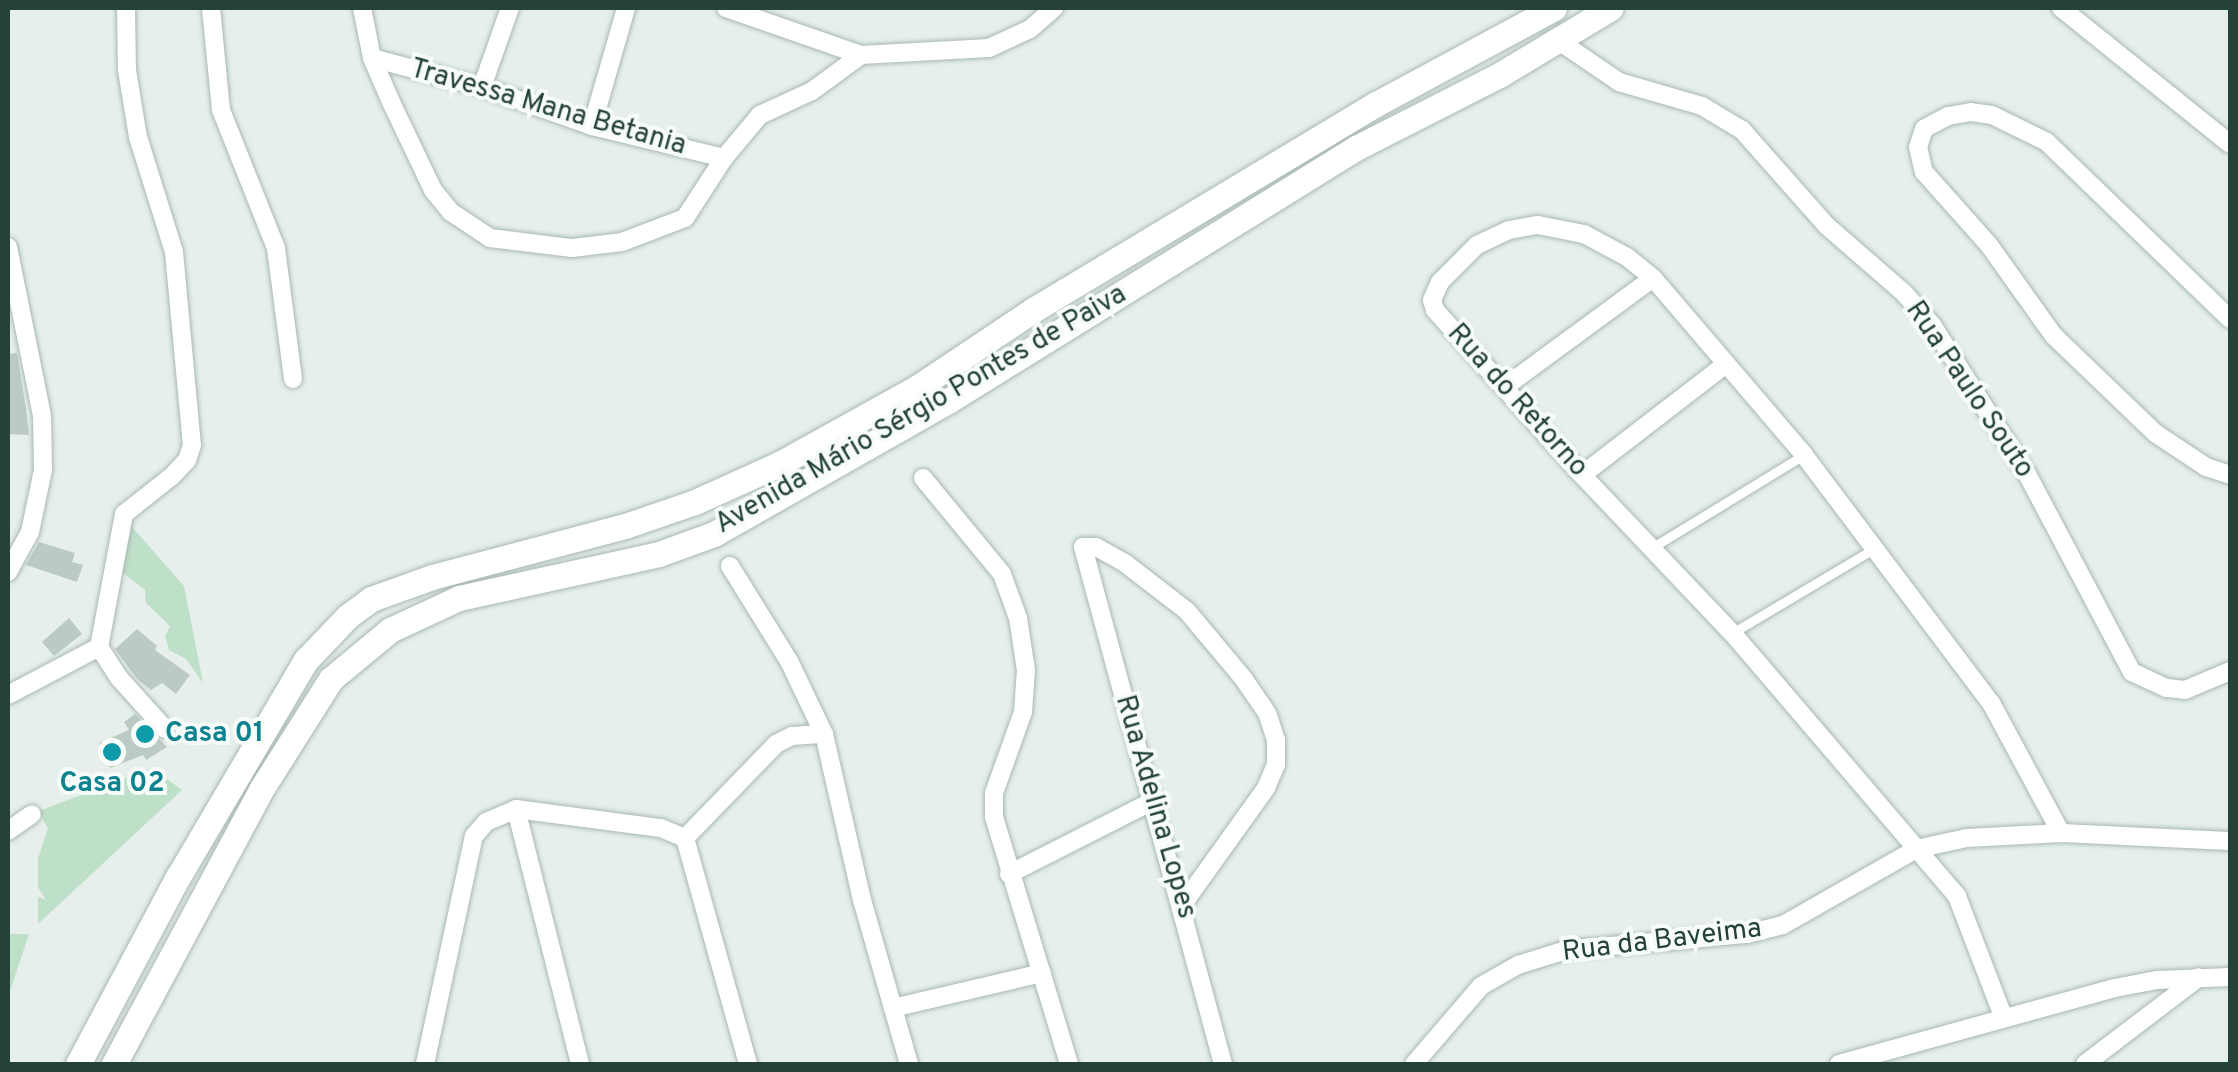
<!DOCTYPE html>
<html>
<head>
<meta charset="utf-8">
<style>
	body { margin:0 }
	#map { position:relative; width:2238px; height:1072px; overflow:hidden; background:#e6efeb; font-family:Overpass,sans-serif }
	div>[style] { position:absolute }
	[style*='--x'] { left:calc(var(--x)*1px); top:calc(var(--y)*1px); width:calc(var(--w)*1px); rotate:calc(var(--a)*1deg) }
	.green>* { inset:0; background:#bfe0c8 }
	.building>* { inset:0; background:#bbcac4 }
	.roads { filter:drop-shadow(0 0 2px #a8b8b2) drop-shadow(0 0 2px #a8b8b2) }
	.service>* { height:9px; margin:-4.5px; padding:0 4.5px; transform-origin:4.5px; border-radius:4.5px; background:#fff }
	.minor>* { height:18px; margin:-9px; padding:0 9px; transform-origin:9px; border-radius:9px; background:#fff }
	.secondary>* { height:25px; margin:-12.5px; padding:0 12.5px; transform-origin:12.5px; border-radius:12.5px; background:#fff }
	.dots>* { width:28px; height:28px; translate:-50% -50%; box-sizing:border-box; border:5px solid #f7fbf9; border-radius:50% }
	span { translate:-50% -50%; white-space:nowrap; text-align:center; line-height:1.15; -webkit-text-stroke:8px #f7fbf9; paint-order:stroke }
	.street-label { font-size:28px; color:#24423a }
	.culture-label { font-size:28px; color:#0d838f; font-weight:700 }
	.left { translate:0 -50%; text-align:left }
	.frame { position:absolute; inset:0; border:10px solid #24423a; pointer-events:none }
</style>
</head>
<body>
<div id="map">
	<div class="green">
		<div style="clip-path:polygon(127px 521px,184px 586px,203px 683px,186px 659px,169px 650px,165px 636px,170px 626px,146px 603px,145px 590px,118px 569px)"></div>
		<div style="clip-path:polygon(152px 768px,182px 790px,38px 924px,38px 897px,46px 900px,38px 887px,38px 858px,48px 829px,39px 811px)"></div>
		<div style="clip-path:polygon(8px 934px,29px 934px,8px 997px)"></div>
	</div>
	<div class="building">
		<div style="clip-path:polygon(17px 353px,26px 409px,29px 435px,8px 434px,8px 354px)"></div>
		<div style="clip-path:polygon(39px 542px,75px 553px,72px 562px,83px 565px,77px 582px,26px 565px)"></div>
		<div style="clip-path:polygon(69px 618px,82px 634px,54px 656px,42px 642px)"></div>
		<div style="clip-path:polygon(137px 629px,157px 646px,155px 650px,190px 675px,176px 694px,162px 683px,151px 690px,137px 679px,115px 649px)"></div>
		<div style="clip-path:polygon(135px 714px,167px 747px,146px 760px,143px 755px,110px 768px,99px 743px,129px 730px,124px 722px)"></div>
	</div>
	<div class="roads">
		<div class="service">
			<div style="--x:1653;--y:547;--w:177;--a:-31.4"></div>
			<div style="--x:1732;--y:633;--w:166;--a:-30.7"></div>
		</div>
		<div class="minor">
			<div style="--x:126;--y:8;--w:62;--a:89.1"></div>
			<div style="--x:127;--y:70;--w:68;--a:80.7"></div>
			<div style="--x:138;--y:137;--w:121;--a:72.6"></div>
			<div style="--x:174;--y:252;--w:194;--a:84.7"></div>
			<div style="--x:192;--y:445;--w:16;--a:108"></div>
			<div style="--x:187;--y:460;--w:22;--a:133"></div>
			<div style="--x:172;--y:476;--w:61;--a:141.6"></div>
			<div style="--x:124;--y:514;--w:135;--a:100.6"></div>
			<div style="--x:99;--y:647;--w:38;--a:57"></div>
			<div style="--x:120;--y:679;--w:67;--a:48"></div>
			<div style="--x:211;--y:8;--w:102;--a:84.4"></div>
			<div style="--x:221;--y:110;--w:149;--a:68.3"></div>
			<div style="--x:276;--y:248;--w:132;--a:82.6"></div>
			<div style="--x:362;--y:8;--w:51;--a:78.7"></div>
			<div style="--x:372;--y:58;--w:48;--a:66.6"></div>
			<div style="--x:391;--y:102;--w:98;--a:64.5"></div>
			<div style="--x:433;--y:190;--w:28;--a:51"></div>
			<div style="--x:451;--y:212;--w:47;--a:33.7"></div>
			<div style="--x:490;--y:238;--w:83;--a:7"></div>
			<div style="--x:572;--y:248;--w:50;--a:-6.8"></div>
			<div style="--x:622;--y:242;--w:67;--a:-20.9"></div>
			<div style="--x:685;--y:218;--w:72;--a:-57"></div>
			<div style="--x:724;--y:158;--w:56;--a:-50.1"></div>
			<div style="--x:760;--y:115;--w:57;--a:-24.8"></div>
			<div style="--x:812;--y:91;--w:61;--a:-36.3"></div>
			<div style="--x:861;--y:55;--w:128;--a:-3.1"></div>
			<div style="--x:989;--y:48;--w:45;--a:-24.9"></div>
			<div style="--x:1030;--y:29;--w:32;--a:-41"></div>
			<div style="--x:726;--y:8;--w:143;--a:19.2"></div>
			<div style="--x:2061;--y:8;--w:217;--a:38.8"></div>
			<div style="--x:1559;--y:41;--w:73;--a:34.3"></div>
			<div style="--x:1619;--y:82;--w:86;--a:16.1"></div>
			<div style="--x:1702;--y:106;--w:47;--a:31"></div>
			<div style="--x:1742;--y:130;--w:128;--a:48.5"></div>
			<div style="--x:1827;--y:226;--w:102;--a:41"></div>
			<div style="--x:1904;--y:293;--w:43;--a:48.8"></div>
			<div style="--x:1932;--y:325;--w:177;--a:57.5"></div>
			<div style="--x:2027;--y:474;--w:224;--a:62.1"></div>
			<div style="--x:2132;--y:672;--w:38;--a:25"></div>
			<div style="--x:2167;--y:688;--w:18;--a:6"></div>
			<div style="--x:2185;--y:690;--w:49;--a:-22.9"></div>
			<div style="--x:372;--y:58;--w:114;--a:14.8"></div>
			<div style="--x:482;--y:87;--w:117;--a:19.5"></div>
			<div style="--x:592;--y:126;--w:136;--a:13.6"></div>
			<div style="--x:482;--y:87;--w:84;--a:-70.5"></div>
			<div style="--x:592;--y:126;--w:123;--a:-73.9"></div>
			<div style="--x:8;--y:247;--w:172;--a:78.6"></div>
			<div style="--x:42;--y:416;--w:54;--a:88.9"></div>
			<div style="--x:43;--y:470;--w:63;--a:101.8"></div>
			<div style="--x:30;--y:532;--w:46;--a:118.8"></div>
			<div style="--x:2230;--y:319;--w:255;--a:-136"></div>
			<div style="--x:2047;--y:142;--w:61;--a:-153.9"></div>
			<div style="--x:1992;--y:115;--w:21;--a:-172"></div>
			<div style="--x:1971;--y:112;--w:23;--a:170"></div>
			<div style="--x:1948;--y:116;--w:27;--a:152"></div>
			<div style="--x:1924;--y:129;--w:19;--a:108"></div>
			<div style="--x:1918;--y:147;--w:26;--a:77"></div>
			<div style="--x:1924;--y:172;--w:98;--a:48.3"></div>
			<div style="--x:1989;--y:245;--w:112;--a:54.5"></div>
			<div style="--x:2054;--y:336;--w:140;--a:43.8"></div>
			<div style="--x:2155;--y:433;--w:61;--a:33.7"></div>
			<div style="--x:2206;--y:467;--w:25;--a:18"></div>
			<div style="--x:1506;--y:386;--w:182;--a:-36.3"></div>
			<div style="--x:1582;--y:475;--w:182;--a:-37.6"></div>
			<div style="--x:923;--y:478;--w:124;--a:50.5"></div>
			<div style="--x:1002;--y:574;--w:47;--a:70"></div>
			<div style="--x:1018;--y:618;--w:53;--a:81.3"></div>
			<div style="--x:1026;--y:670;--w:42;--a:94.1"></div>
			<div style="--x:1023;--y:712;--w:86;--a:109.7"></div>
			<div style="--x:994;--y:793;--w:24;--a:90"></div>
			<div style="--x:994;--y:817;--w:258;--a:73.1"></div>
			<div style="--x:730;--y:566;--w:112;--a:58.2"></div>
			<div style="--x:789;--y:661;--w:81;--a:64.4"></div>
			<div style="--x:824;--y:734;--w:170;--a:77.1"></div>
			<div style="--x:862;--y:900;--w:171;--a:74"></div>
			<div style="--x:8;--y:695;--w:103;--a:-27.8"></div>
			<div style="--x:516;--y:809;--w:263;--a:75.9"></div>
			<div style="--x:8;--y:831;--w:29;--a:-35"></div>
			<div style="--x:685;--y:838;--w:235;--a:74.4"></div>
			<div style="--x:685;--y:838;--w:131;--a:-45.9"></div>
			<div style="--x:776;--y:744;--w:18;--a:-27"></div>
			<div style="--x:792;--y:736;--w:32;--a:-4"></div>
			<div style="--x:1009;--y:874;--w:164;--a:-26.9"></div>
			<div style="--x:1183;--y:904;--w:143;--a:-54.4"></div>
			<div style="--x:1266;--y:788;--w:26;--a:-67"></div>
			<div style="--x:1276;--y:764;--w:24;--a:-90"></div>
			<div style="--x:1276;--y:740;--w:28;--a:-108"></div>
			<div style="--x:1267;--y:713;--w:42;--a:-124.4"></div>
			<div style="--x:1243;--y:678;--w:87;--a:-129.9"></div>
			<div style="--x:1187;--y:611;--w:78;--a:-142.3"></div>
			<div style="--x:1125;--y:563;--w:33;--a:-151"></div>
			<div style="--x:1096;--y:547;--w:13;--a:180"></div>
			<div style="--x:1083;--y:547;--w:536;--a:74.85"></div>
			<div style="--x:893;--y:1008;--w:153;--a:-13.2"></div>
			<div style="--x:2003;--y:1016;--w:129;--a:-111"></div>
			<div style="--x:1957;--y:896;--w:346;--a:-130.5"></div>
			<div style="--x:1732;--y:633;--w:218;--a:-133.5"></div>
			<div style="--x:1582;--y:475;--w:221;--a:-131.7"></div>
			<div style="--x:1435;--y:310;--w:10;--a:-107"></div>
			<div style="--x:1432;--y:300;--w:20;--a:-66"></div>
			<div style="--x:1440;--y:282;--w:52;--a:-45"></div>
			<div style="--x:1477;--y:245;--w:35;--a:-25"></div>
			<div style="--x:1509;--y:230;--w:29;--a:-10"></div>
			<div style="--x:1538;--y:225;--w:47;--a:11.1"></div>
			<div style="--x:1584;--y:234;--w:49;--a:28.1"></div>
			<div style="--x:1627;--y:257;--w:33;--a:39"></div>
			<div style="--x:1653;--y:278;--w:233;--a:49.5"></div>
			<div style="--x:1804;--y:455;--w:311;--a:53"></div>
			<div style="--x:1991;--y:703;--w:148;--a:61.7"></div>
			<div style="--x:425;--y:1064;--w:233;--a:-77.9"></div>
			<div style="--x:474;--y:836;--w:18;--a:-49"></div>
			<div style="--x:486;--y:822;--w:33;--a:-23"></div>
			<div style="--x:516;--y:809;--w:146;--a:7.5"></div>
			<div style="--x:661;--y:828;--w:26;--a:23"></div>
			<div style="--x:1414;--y:1064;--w:103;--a:-49.3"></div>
			<div style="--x:1481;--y:986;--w:43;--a:-29.6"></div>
			<div style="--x:1518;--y:965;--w:50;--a:-17.4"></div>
			<div style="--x:1566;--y:950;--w:182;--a:-5.1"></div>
			<div style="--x:1747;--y:934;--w:37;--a:-14"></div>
			<div style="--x:1783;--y:925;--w:153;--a:-29.7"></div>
			<div style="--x:1916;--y:849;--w:52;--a:-12.2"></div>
			<div style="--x:1967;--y:838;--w:94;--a:-3"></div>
			<div style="--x:2061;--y:833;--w:169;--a:2.7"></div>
			<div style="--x:1839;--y:1064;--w:286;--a:-15.4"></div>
			<div style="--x:2115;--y:988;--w:43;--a:-10.8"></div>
			<div style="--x:2157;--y:980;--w:73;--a:-2.4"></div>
			<div style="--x:2085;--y:1064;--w:143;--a:-37.3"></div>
		</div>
		<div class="secondary">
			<div style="--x:78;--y:1064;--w:212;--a:-61.9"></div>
			<div style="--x:178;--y:877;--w:252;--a:-59.5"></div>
			<div style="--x:306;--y:660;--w:61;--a:-46.3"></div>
			<div style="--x:348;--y:616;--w:29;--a:-36"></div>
			<div style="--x:371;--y:599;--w:65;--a:-19.8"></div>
			<div style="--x:432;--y:577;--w:200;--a:-14.8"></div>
			<div style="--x:625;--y:526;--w:74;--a:-18.9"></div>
			<div style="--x:695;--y:502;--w:92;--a:-24.3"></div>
			<div style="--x:779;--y:464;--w:159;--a:-29"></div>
			<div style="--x:918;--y:387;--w:138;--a:-33.8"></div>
			<div style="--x:1033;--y:310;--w:400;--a:-31"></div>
			<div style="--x:1376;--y:104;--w:202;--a:-28.3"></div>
			<div style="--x:114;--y:1064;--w:313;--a:-61.8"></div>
			<div style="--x:262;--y:788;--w:129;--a:-57.7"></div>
			<div style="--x:331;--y:679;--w:77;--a:-39.7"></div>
			<div style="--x:390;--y:630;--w:76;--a:-24.9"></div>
			<div style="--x:459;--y:598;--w:205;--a:-12.4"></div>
			<div style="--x:659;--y:554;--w:59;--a:-20"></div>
			<div style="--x:714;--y:534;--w:269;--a:-29.6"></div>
			<div style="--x:948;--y:401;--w:480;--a:-31.8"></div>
			<div style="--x:1356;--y:148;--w:163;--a:-27"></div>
			<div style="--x:1501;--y:74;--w:128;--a:-31"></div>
		</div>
	</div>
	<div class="dots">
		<div style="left:145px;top:734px;background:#0f9aa8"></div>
		<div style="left:112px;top:752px;background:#0f9aa8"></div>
	</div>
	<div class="street-label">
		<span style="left:548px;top:108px;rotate:16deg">Travessa Mana Betania</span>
		<span style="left:1969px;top:390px;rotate:56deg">Rua Paulo Souto</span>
		<span style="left:1517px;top:401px;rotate:48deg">Rua do Retorno</span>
		<span style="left:921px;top:410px;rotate:-30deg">Avenida Mário Sérgio Pontes de Paiva</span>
		<span style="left:1155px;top:807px;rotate:74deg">Rua Adelina Lopes</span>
		<span style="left:1662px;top:941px;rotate:-7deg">Rua da Baveima</span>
	</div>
	<div class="culture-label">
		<span class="left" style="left:165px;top:734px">Casa 01</span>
		<span style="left:112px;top:784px">Casa 02</span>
	</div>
	<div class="frame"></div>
</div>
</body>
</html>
